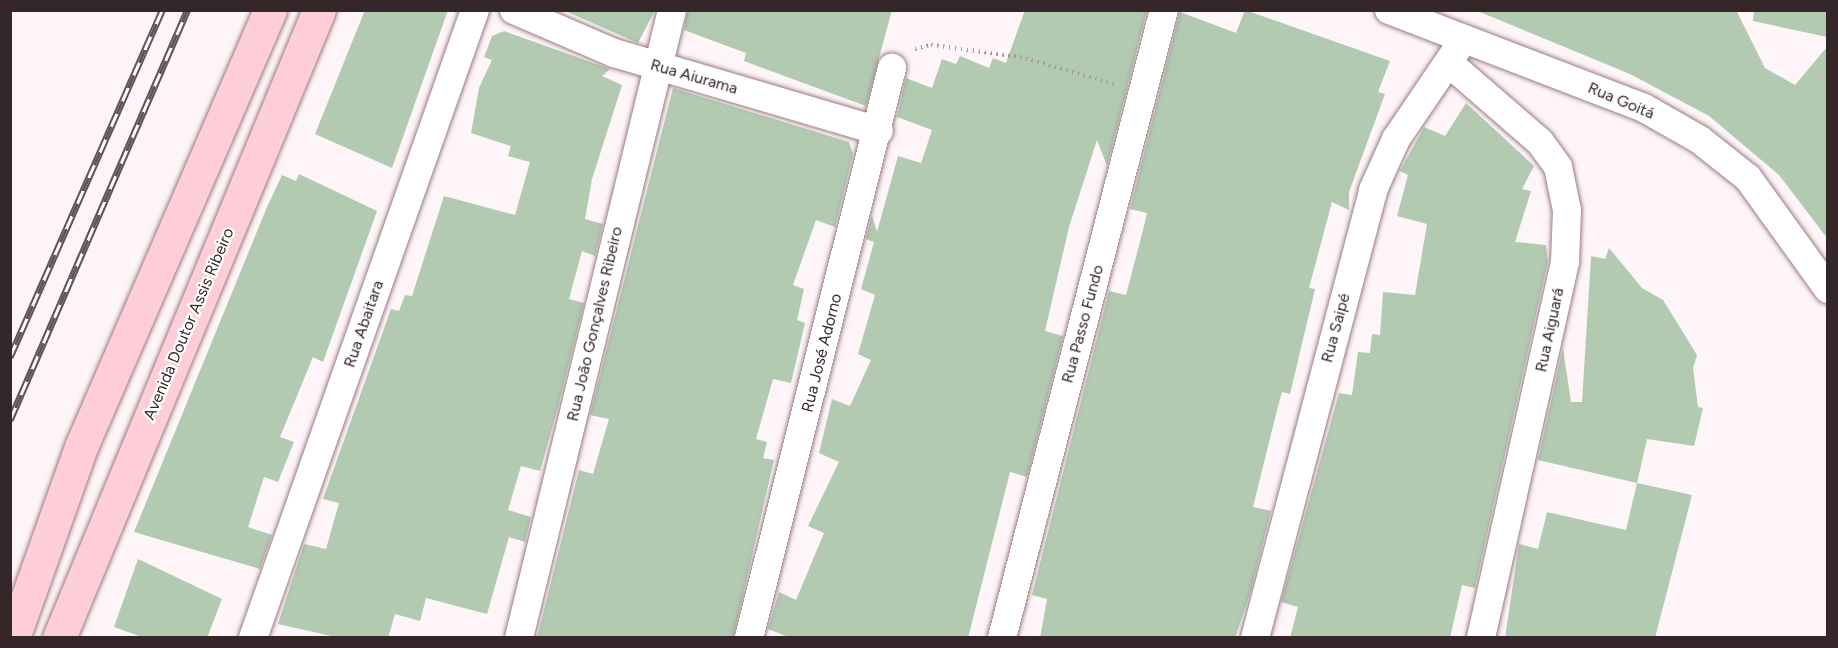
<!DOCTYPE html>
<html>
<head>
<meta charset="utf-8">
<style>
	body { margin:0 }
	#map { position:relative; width:1838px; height:648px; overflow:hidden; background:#fdf5f7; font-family:Figtree,sans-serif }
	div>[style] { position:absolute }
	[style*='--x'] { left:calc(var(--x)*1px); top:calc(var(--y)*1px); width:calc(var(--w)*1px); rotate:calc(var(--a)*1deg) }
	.building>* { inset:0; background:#b1cab0 }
	.path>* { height:4px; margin-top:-2px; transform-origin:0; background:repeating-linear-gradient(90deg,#a4999b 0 1.5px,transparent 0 6px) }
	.roads { filter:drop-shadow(0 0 2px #9c7a81) drop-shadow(0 0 2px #9c7a81) }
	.minor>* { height:28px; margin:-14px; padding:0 14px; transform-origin:14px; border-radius:14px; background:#fff }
	.primary>* { height:33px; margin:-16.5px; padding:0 16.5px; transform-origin:16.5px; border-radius:16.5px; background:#fdced8 }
	.rail>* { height:7px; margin-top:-3.5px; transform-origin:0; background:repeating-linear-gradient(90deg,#fff 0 14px,#615456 0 28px); box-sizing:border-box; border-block:2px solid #615456 }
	span { translate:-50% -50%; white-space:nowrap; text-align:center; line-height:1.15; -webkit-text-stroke:4.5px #fff; paint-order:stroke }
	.street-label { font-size:16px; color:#352629 }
	.frame { position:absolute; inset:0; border:12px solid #352629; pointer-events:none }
</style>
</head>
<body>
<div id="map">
	<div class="building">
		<div style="clip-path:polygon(365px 10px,448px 10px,392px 168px,315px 134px)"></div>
		<div style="clip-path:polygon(563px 10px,655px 10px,638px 43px)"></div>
		<div style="clip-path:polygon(688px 10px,892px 10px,866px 106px,744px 61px,746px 53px,684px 30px)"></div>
		<div style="clip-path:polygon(1025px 10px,1147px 10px,1107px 166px,1097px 140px,1069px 227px,1045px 331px,1063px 336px,1027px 477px,1010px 472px,968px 638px,791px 638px,768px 629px,779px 592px,796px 600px,824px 533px,808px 526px,839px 462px,819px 453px,832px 399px,850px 406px,871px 360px,858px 354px,875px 295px,861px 289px,874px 242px,866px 239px,872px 215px,877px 232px,898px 156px,921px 163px,932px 130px,897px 117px,906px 78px,932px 88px,942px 59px,956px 64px,960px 56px,989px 68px,993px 58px,1006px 63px)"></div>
		<div style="clip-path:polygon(1245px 10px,1390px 61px,1378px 92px,1385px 94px,1349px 192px,1349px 210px,1332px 202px,1309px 288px,1315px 289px,1290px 394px,1282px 392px,1277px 410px,1253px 507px,1271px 511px,1250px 594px,1235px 638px,1040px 638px,1047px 599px,1032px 595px,1109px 291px,1126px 295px,1142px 234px,1147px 213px,1130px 209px,1180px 12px,1236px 33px)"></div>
		<div style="clip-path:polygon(1475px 10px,1736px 10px,1765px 68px,1795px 85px,1827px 47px,1827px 238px,1779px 175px,1709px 116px,1630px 74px)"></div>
		<div style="clip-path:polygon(1754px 10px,1827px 10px,1827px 37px,1753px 21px)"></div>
		<div style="clip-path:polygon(504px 31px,610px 69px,602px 76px,622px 85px,592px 179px,585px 219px,603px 224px,595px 256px,582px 251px,569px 299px,584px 303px,558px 407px,540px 471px,521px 466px,508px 510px,531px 517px,525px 542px,509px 537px,487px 614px,426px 598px,420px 621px,395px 614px,388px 638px,340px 638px,278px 624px,304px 544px,326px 549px,339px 503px,323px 499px,391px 309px,399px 311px,405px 295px,412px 296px,444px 196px,515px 215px,530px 162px,508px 156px,511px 146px,471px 133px,479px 88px,492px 60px,484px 57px,492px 36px)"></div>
		<div style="clip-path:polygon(673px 88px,849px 142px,853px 154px,835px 227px,816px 220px,793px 285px,804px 289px,797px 320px,805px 323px,791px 383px,773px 379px,756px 439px,767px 442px,763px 458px,774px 460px,733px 638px,537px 638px,579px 470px,593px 474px,609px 419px,590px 415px)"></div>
		<div style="clip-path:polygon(1466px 103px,1534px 166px,1522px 189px,1531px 191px,1515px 242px,1546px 245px,1548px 261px,1475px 588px,1462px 585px,1450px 638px,1290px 638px,1298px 607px,1281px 602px,1339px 393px,1352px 395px,1358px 352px,1370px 353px,1372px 334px,1380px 335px,1383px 292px,1415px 295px,1427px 224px,1397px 216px,1408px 175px,1400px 171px,1424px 127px,1445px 136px)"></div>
		<div style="clip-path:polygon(299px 174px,377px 211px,323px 362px,313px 357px,280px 437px,294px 442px,278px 482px,264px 477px,248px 527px,272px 535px,260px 569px,134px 532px,267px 207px,282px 175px,296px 181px)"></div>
		<div style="clip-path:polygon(1609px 248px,1642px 288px,1663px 300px,1697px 355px,1693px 368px,1698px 407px,1703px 408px,1694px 446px,1647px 439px,1637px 483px,1692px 495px,1655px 638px,1505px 638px,1519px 544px,1538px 549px,1547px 512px,1626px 530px,1637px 483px,1538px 460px,1563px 348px,1571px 402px,1582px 402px,1591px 256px,1605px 259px)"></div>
		<div style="clip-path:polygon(138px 559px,222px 599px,207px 638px,145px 638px,114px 627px)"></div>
	</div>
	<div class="path">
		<div style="--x:915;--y:49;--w:16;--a:-14"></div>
		<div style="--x:931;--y:45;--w:90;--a:7.7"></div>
		<div style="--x:1020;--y:57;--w:99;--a:15.9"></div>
	</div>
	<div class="roads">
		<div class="minor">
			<div style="--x:514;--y:10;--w:109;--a:23.3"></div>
			<div style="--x:614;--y:53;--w:276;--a:16.4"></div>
			<div style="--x:1389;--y:10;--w:273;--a:21"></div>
			<div style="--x:1644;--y:108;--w:64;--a:29.7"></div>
			<div style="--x:1700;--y:140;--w:61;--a:38.4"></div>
			<div style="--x:1748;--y:178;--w:137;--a:54.2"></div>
			<div style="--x:1450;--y:64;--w:119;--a:40.9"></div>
			<div style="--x:1540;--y:142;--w:31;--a:54"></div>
			<div style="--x:1558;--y:167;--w:44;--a:78.2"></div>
			<div style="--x:1567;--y:210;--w:52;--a:92.2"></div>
			<div style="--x:1565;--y:262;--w:385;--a:102.6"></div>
			<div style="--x:253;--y:638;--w:666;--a:-70.53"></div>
			<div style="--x:519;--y:638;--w:646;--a:-76.31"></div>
			<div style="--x:749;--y:638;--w:588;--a:-75.92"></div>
			<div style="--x:1002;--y:638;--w:649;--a:-75.54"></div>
			<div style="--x:1255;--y:638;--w:463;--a:-75.2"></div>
			<div style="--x:1373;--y:190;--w:56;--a:-65.7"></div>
			<div style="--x:1396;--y:139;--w:121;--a:-55.8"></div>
		</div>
		<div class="primary">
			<div style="--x:13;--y:638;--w:203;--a:-70.4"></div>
			<div style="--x:81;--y:447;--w:476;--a:-66.6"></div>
			<div style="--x:59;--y:638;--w:680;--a:-67.51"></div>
		</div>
	</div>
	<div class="rail">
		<div style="--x:10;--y:357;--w:379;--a:-66.3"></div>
		<div style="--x:10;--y:420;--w:447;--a:-66.6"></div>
	</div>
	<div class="street-label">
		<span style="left:694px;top:77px;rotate:16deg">Rua Aiurama</span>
		<span style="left:1621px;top:101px;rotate:23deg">Rua Goitá</span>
		<span style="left:189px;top:324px;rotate:-67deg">Avenida Doutor Assis Ribeiro</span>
		<span style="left:364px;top:324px;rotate:-71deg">Rua Abaitara</span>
		<span style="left:595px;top:324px;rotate:-77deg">Rua João Gonçalves Ribeiro</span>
		<span style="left:1083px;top:324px;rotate:-75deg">Rua Passo Fundo</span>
		<span style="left:1336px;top:328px;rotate:-75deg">Rua Saipé</span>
		<span style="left:1550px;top:330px;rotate:-78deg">Rua Aiguará</span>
		<span style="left:822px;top:353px;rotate:-76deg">Rua José Adorno</span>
	</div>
	<div class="frame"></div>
</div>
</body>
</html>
